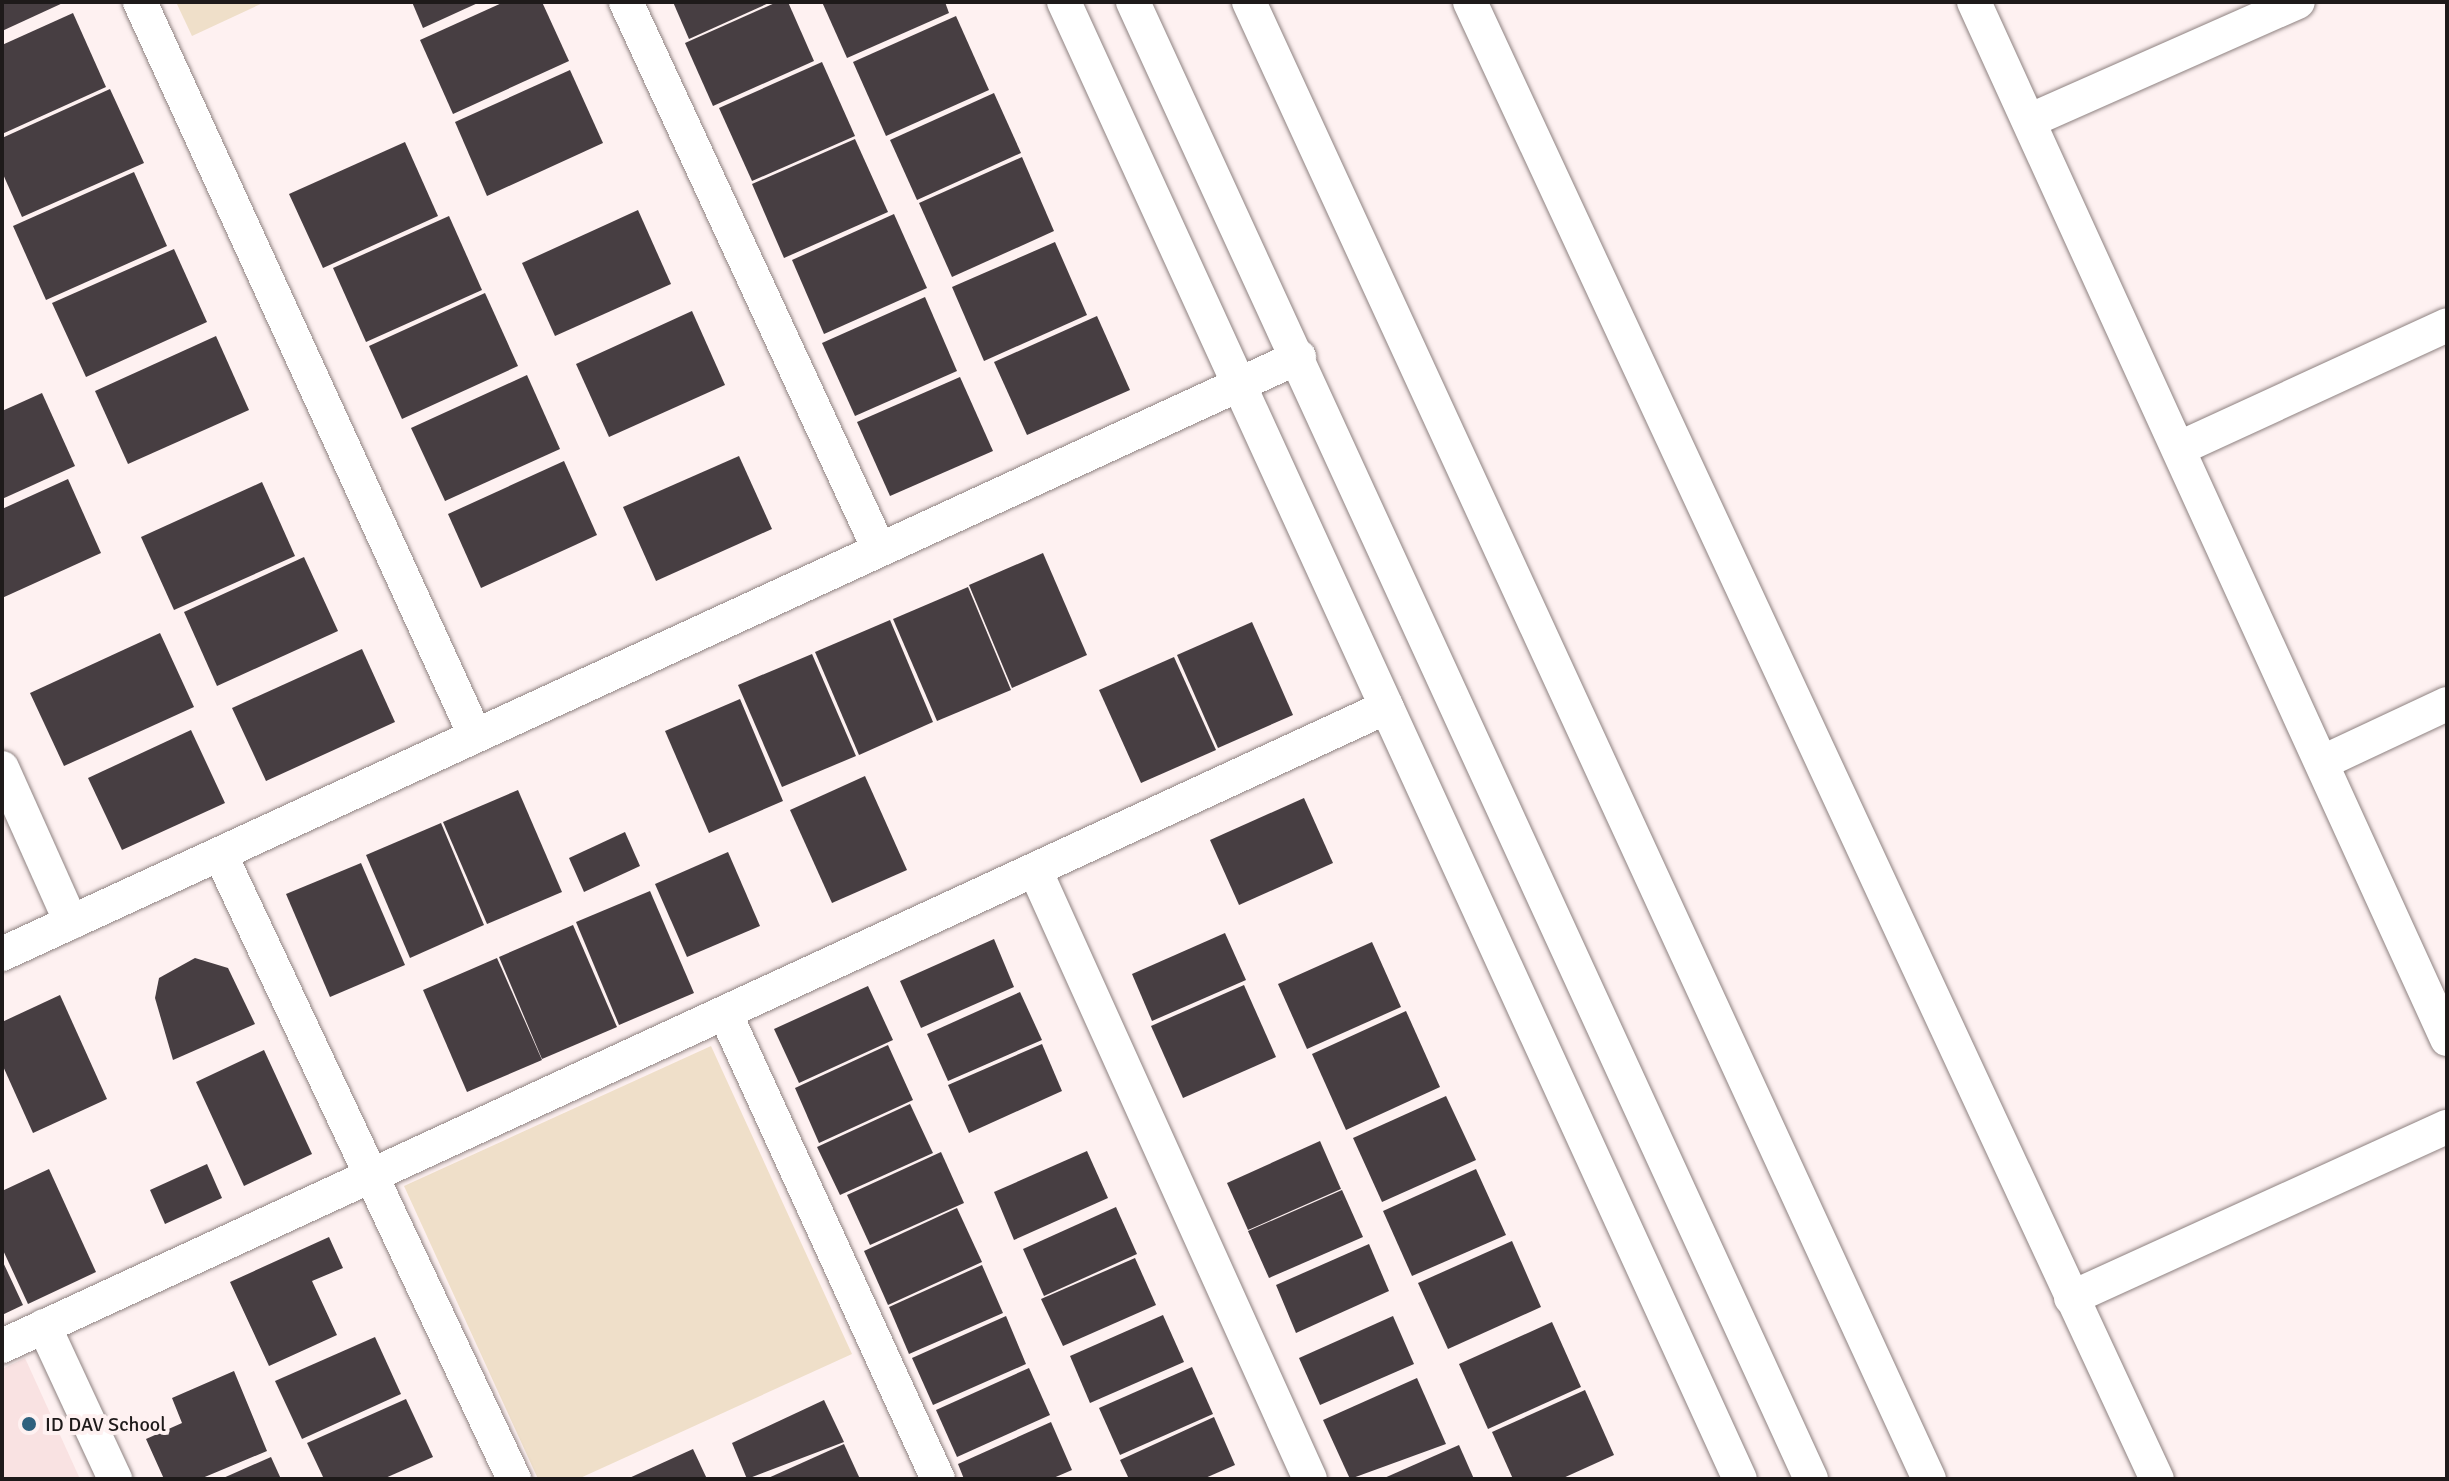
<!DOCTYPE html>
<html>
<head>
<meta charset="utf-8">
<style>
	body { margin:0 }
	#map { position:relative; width:2449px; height:1481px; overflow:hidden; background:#fef1f1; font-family:Signika,sans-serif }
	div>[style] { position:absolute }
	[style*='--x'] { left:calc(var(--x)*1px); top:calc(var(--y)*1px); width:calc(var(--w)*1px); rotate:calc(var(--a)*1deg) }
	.built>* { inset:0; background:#f9e2e2 }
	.green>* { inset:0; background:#efdfc9 }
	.building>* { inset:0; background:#473e42 }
	.roads { filter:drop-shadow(0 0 2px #8e8281) drop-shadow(0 0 2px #8e8281) }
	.minor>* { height:34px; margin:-17px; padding:0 17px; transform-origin:17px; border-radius:17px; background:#fff }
	.dots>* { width:22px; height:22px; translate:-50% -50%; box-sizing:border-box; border:4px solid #fef1f1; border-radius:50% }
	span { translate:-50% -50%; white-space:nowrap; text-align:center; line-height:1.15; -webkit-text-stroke:8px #fef1f1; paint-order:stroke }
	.poi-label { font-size:20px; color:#1e1a1a }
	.left { translate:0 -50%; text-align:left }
	.frame { position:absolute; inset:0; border:4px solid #1e1a1a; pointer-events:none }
</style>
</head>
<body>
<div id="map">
	<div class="built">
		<div style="clip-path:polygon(25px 1358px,80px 1479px,2px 1479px,2px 1369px)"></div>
	</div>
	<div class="green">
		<div style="clip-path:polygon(176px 2px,265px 2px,192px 36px)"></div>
		<div style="clip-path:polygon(711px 1046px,852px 1354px,578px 1479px,538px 1479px,404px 1186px)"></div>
	</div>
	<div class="building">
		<div style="clip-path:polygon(2px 2px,65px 2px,2px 31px)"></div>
		<div style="clip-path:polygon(412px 2px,480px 2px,423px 28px)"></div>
		<div style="clip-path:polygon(504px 2px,542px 2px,569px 61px,453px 114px,420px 40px)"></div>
		<div style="clip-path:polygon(673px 2px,771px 2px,689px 39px)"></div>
		<div style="clip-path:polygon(777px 2px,788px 2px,814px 61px,713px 106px,685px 43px)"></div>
		<div style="clip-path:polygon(822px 2px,945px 2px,949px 13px,847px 58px)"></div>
		<div style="clip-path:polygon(73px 13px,106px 87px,2px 134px,2px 45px)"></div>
		<div style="clip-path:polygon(956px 16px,989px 90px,886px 136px,853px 62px)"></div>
		<div style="clip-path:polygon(822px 62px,855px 136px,752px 181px,719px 108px)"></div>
		<div style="clip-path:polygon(570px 70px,603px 143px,487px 196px,455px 122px)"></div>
		<div style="clip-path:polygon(110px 89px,144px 163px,22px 217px,2px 172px,2px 138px)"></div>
		<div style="clip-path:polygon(994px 93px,1021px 153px,917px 200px,890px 140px)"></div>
		<div style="clip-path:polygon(855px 139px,888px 212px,784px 258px,752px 184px)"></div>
		<div style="clip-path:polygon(405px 142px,438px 216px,323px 268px,289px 194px)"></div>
		<div style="clip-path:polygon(1022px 157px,1054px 231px,952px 277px,919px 203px)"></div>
		<div style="clip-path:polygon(134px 172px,167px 246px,46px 300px,13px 226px)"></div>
		<div style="clip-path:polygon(638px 210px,671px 284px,555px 336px,522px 263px)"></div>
		<div style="clip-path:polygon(894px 214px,927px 288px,824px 334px,792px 260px)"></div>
		<div style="clip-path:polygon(449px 216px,482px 290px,366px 342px,333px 268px)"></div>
		<div style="clip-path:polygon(1055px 242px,1087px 315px,984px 361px,952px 287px)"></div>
		<div style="clip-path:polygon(174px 249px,207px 322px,86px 377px,52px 303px)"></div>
		<div style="clip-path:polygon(485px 293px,518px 366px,402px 419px,369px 346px)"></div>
		<div style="clip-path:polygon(925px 297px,957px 371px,855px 416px,822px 343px)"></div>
		<div style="clip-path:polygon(692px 311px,725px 385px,609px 437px,576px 364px)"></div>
		<div style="clip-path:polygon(1097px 316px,1130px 390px,1027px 435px,994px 362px)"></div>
		<div style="clip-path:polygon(216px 336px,249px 410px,128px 464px,95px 391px)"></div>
		<div style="clip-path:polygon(527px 375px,560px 449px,445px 501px,411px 428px)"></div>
		<div style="clip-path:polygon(960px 377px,993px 451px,890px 496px,857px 422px)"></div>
		<div style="clip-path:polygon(42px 393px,75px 466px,2px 499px,2px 411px)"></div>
		<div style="clip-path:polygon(739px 456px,772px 529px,656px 581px,623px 507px)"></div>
		<div style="clip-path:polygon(564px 461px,597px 535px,481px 588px,448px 514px)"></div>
		<div style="clip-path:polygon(68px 479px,101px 553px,2px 598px,2px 509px)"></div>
		<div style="clip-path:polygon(262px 482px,295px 556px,174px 610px,141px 537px)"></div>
		<div style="clip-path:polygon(1043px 553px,1087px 655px,1012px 688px,969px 585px)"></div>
		<div style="clip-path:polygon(304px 557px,338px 631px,217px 686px,184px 612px)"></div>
		<div style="clip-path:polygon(968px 587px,1011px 690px,937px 721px,893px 619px)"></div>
		<div style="clip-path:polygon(890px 620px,933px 722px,859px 755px,815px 652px)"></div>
		<div style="clip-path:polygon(1252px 622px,1293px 715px,1218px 748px,1177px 655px)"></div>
		<div style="clip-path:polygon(160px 633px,194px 707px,64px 766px,30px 693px)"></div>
		<div style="clip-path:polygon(362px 649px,395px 722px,266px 781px,232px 708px)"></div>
		<div style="clip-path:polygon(812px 654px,856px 756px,782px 787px,738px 685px)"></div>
		<div style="clip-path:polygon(1174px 657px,1216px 750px,1141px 783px,1099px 690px)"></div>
		<div style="clip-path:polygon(740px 699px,783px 801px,709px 833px,665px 731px)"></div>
		<div style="clip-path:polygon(191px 730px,225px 803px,122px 850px,88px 778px)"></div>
		<div style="clip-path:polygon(865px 776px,907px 870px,832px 903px,790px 810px)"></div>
		<div style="clip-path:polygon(518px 790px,562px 892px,487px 924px,443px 822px)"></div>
		<div style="clip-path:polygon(1304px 798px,1333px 863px,1239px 905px,1210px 840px)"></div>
		<div style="clip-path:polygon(441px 823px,484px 925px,410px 958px,366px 855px)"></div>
		<div style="clip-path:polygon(625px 832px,640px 866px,584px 892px,569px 858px)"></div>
		<div style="clip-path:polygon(728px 852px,760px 926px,687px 957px,655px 884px)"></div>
		<div style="clip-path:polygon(361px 863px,405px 965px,330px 997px,286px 894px)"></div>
		<div style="clip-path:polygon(650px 891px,694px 993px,619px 1025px,576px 922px)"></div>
		<div style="clip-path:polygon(573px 925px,617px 1027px,542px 1059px,499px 957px)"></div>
		<div style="clip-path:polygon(1225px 933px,1246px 980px,1152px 1021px,1132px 974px)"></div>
		<div style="clip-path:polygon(994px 939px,1014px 987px,921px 1028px,900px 981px)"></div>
		<div style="clip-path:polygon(1372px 942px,1401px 1007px,1307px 1049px,1278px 984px)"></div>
		<div style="clip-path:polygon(195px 958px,228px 968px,255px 1024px,173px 1060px,155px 998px,159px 978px)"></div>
		<div style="clip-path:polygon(497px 958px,542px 1060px,467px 1092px,423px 990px)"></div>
		<div style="clip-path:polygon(1244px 985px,1276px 1057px,1183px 1098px,1151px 1026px)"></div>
		<div style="clip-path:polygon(868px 986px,893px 1040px,799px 1083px,774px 1029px)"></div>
		<div style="clip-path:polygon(1020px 992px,1042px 1040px,948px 1081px,927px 1034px)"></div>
		<div style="clip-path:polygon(60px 995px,107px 1099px,33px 1133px,2px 1064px,2px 1022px)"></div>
		<div style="clip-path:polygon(1406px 1011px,1440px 1087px,1346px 1130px,1312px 1054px)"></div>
		<div style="clip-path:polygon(1042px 1044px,1062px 1091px,969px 1133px,948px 1085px)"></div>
		<div style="clip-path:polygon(888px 1045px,913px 1100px,819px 1143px,795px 1088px)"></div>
		<div style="clip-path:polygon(264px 1050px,312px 1154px,244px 1186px,196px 1082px)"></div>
		<div style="clip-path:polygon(1446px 1096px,1476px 1160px,1382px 1202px,1353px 1138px)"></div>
		<div style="clip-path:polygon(910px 1104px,933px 1153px,840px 1195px,817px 1147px)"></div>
		<div style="clip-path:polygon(1320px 1141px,1341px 1189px,1248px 1230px,1227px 1183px)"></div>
		<div style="clip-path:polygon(1087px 1151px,1108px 1198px,1014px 1240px,994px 1192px)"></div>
		<div style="clip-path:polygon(941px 1152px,964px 1203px,870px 1245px,847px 1195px)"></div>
		<div style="clip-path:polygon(207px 1164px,222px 1198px,165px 1224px,150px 1190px)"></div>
		<div style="clip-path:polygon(49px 1169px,96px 1272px,28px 1304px,2px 1248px,2px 1191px)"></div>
		<div style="clip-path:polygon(1476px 1169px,1506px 1235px,1412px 1276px,1383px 1211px)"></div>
		<div style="clip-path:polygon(1342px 1190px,1363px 1237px,1269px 1278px,1248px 1231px)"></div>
		<div style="clip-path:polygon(1116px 1207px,1137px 1254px,1044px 1296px,1023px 1249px)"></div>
		<div style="clip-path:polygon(957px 1208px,982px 1262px,888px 1305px,864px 1251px)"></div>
		<div style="clip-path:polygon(329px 1237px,343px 1268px,312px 1281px,337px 1335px,269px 1366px,230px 1282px)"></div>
		<div style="clip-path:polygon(1512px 1241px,1541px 1307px,1448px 1349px,1418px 1283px)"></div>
		<div style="clip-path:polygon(1369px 1244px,1389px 1291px,1296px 1333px,1276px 1285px)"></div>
		<div style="clip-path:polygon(1135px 1258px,1156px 1305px,1063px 1346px,1041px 1299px)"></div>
		<div style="clip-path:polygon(2px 1260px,23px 1305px,2px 1315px)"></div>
		<div style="clip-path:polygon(982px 1265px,1003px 1313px,909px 1354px,889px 1307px)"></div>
		<div style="clip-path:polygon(1163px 1315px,1184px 1362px,1090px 1403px,1070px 1356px)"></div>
		<div style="clip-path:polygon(1006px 1316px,1026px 1364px,933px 1405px,912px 1358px)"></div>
		<div style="clip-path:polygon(1393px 1316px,1414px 1364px,1320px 1405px,1299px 1358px)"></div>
		<div style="clip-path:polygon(1552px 1322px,1581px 1387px,1488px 1429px,1459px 1364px)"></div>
		<div style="clip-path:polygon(375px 1337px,401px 1394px,302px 1439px,275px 1381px)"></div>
		<div style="clip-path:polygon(1192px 1367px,1213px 1414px,1120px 1455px,1099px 1408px)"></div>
		<div style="clip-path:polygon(1029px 1368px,1050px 1415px,957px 1457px,936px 1410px)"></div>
		<div style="clip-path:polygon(234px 1371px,267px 1451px,200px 1479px,164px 1479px,146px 1439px,182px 1423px,172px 1398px)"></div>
		<div style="clip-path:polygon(1417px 1378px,1446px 1444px,1350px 1479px,1323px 1420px)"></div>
		<div style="clip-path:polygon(1585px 1390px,1614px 1455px,1561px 1479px,1513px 1479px,1492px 1432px)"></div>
		<div style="clip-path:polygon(406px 1399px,433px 1457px,383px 1479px,324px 1479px,307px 1443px)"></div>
		<div style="clip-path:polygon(824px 1400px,844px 1442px,747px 1479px,732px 1443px)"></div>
		<div style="clip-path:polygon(1214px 1417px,1235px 1465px,1203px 1479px,1129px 1479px,1120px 1460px)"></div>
		<div style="clip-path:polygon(1051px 1422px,1072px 1470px,1051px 1479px,964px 1479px,958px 1464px)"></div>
		<div style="clip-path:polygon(844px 1444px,860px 1479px,766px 1479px)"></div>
		<div style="clip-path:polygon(1459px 1445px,1474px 1479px,1382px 1479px)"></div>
		<div style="clip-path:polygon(693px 1449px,707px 1479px,627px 1479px)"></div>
		<div style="clip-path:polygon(271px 1457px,281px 1479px,221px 1479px)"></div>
	</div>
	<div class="roads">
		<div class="minor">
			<div style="--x:140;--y:2;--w:806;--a:65.44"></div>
			<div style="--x:626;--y:2;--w:603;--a:65.18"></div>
			<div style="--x:1064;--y:2;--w:1624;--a:65.41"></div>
			<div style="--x:1133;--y:2;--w:1625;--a:65.34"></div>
			<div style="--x:1249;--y:2;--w:1626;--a:65.28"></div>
			<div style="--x:1470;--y:2;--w:1629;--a:65.06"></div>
			<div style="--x:1974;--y:2;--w:1140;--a:65.48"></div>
			<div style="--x:2029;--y:121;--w:294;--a:-23.9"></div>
			<div style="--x:2180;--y:448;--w:294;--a:-24.7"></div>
			<div style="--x:2323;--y:762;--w:137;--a:-25.1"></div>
			<div style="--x:2;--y:768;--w:169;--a:65.9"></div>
			<div style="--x:220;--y:854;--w:691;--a:64.81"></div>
			<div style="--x:1035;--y:870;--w:668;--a:65.7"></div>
			<div style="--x:2;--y:954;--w:1428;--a:-24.72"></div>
			<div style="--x:725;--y:1013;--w:512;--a:65.44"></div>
			<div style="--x:2071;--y:1298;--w:413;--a:-24.5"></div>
			<div style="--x:44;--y:1326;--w:169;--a:65.1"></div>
			<div style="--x:2;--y:1346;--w:1525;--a:-24.77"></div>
		</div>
	</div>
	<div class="dots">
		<div style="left:29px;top:1424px;background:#2e617e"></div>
	</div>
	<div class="poi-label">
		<span class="left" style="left:45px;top:1424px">ID DAV School</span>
	</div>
	<div class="frame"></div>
</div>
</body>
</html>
